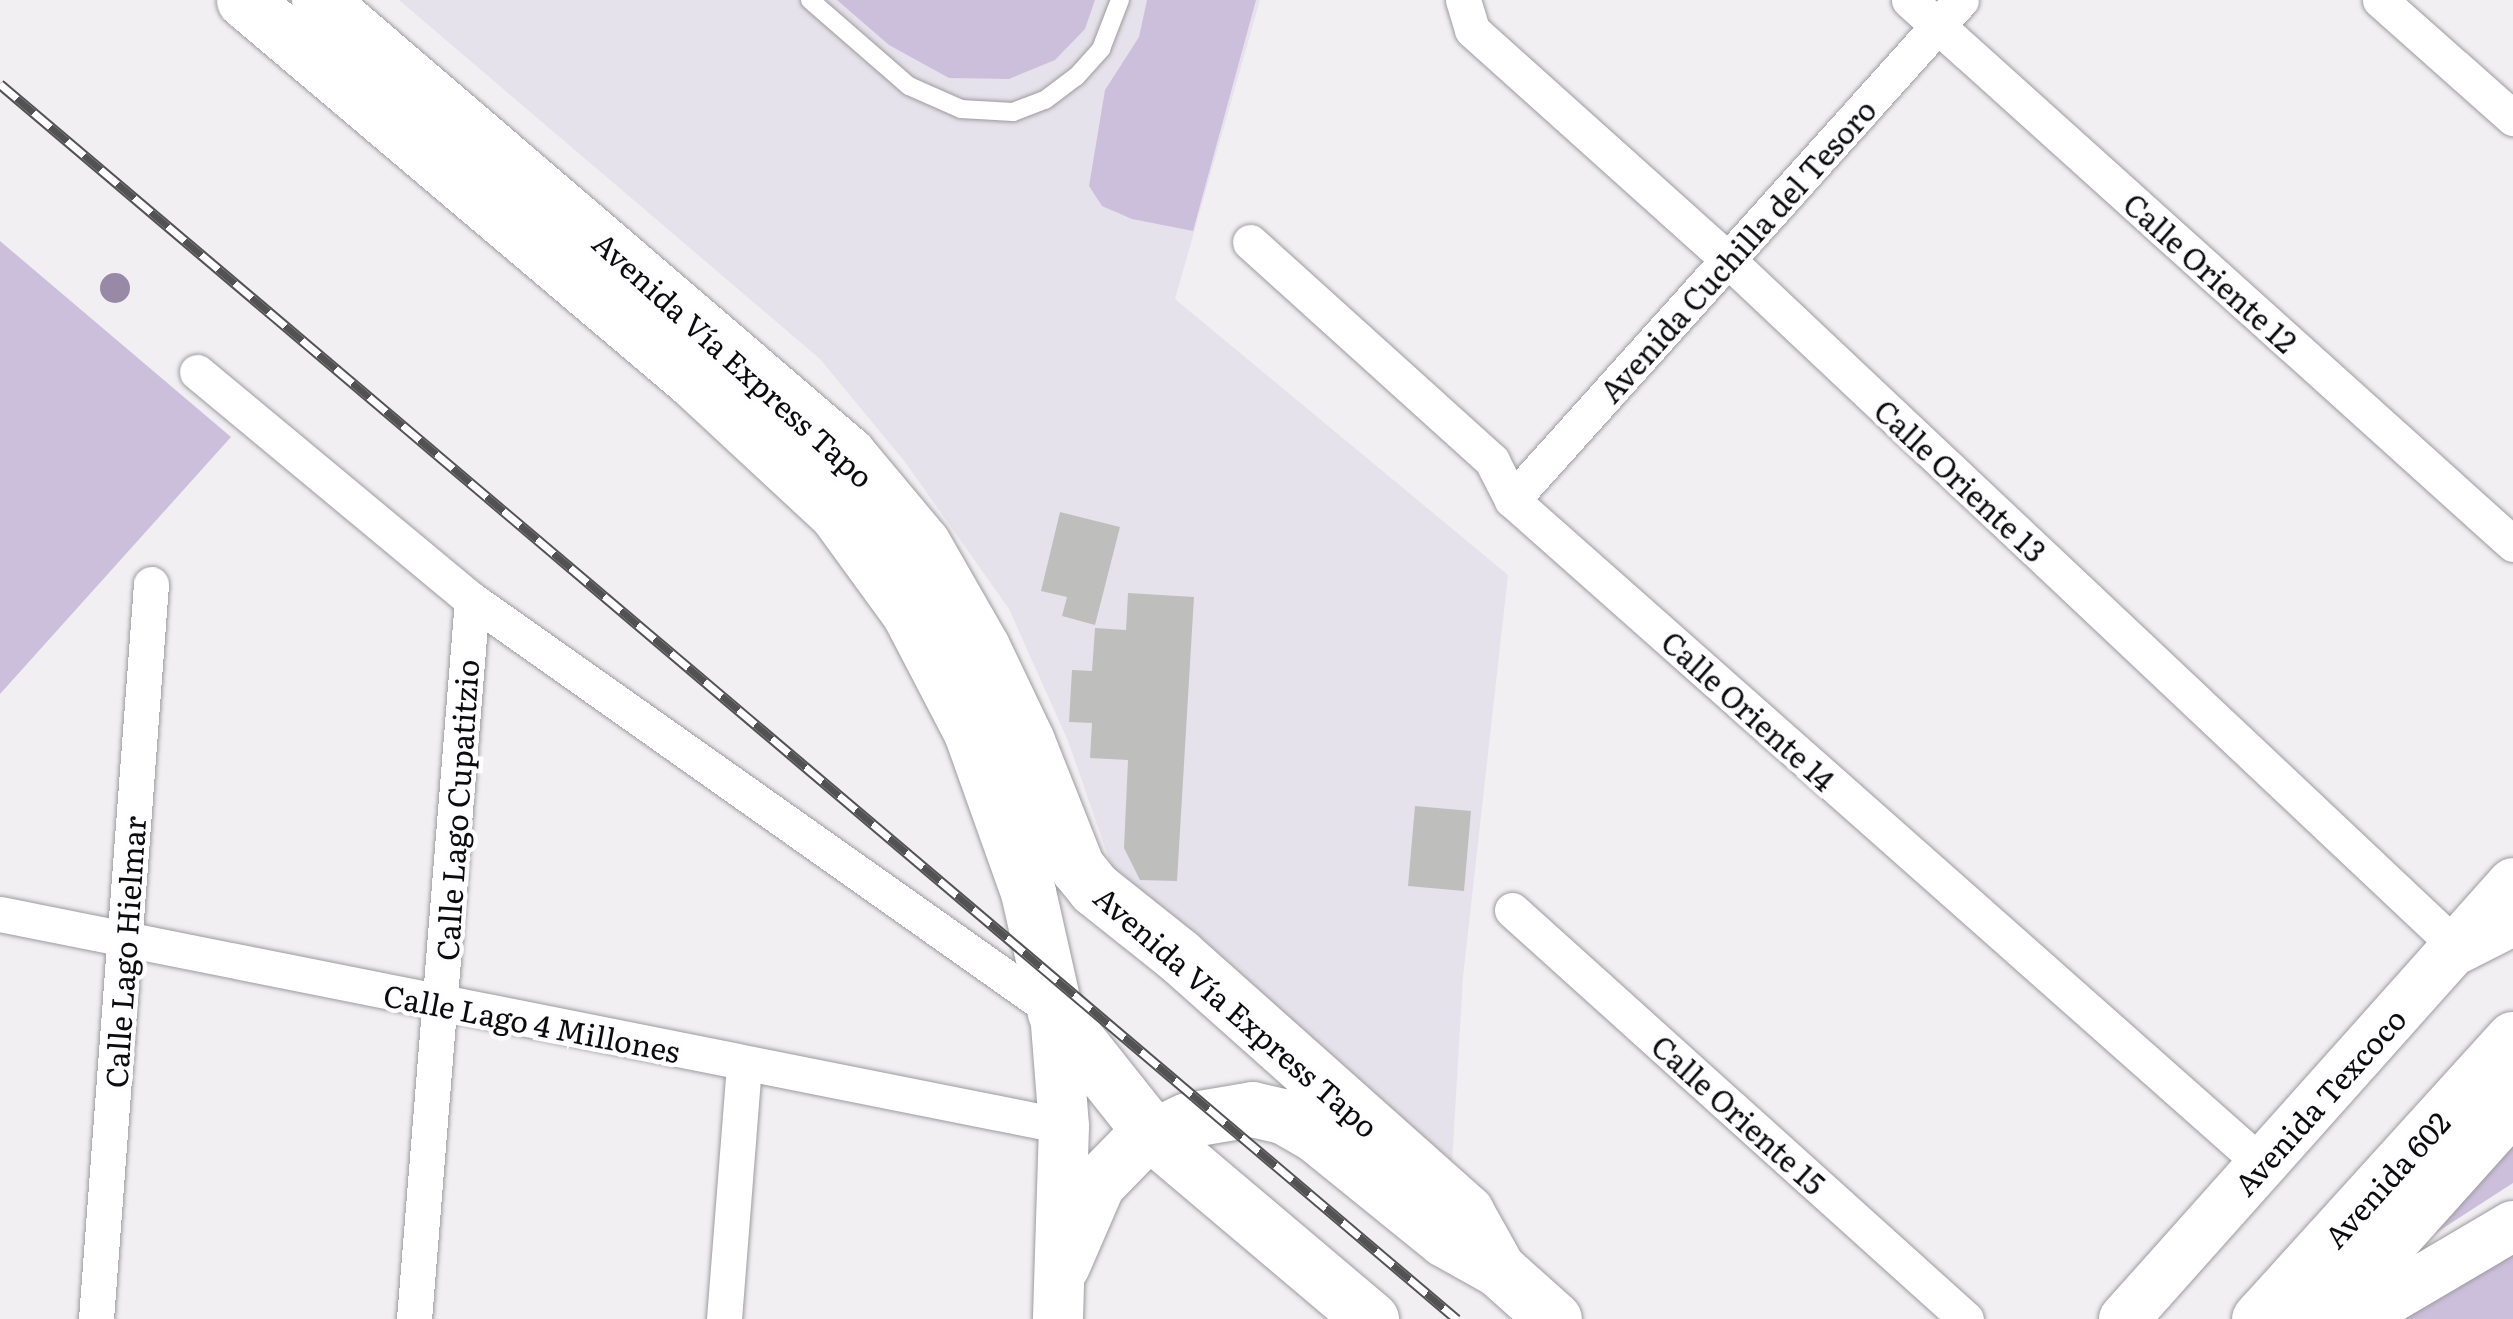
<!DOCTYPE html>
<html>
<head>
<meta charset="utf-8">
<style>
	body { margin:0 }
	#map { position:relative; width:2513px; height:1319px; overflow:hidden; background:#f1eff2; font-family:Literata,serif }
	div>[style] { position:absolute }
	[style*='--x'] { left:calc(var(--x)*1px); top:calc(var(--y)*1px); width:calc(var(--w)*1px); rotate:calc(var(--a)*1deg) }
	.built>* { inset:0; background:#e6e2eb }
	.green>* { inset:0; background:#ccbfdb }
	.building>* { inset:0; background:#bebfbc }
	.roads { filter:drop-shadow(0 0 2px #9c9b9e) drop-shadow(0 0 2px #9c9b9e) }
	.lane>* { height:18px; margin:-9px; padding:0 9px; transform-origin:9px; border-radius:9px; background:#fff }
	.street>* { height:35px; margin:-17.5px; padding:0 17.5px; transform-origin:17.5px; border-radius:17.5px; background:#fff }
	.secondary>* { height:50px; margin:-25px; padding:0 25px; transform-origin:25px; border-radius:25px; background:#fff }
	.primary>* { height:55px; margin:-27.5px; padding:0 27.5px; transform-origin:27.5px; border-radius:27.5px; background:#fff }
	.rail>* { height:11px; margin-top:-5.5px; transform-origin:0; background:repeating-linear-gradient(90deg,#fefdff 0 22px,#525253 0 44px); box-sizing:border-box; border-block:2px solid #525253 }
	.trees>* { width:30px; height:30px; margin:-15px; border-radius:50%; background:#9889a7 }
	span { translate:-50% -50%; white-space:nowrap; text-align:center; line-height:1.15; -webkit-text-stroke:9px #fefdff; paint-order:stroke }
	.street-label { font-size:30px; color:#0c0c0d }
</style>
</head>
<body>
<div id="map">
	<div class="built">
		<div style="clip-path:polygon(399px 0,1260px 0,1175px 299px,1508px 575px,1463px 977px,1452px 1163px,1115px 876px,1068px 741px,1009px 609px,905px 462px,820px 359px)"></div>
	</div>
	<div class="green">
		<div style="clip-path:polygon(837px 0,1095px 0,1085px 29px,1055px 60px,1009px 79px,949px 78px,889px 45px)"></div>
		<div style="clip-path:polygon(1147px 0,1256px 0,1193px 231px,1132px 219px,1102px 206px,1089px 186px,1105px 90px,1139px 37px)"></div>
		<div style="clip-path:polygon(0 241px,231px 437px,0 694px)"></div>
		<div style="clip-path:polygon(2513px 1130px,2513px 1183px,2431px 1236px)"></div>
		<div style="clip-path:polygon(2513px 1237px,2513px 1319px,2377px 1319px)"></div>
	</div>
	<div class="building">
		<div style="clip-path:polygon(1060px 512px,1120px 527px,1095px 625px,1062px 616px,1067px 597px,1041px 591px)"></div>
		<div style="clip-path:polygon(1128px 593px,1194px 597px,1177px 881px,1140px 880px,1124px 848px,1128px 760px,1090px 758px,1092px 723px,1069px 722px,1072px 670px,1092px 671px,1095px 628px,1126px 630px)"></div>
		<div style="clip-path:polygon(1415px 806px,1471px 811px,1464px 891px,1408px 886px)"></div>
	</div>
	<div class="roads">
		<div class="lane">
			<div style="--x:810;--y:0;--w:131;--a:41"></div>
			<div style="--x:909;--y:86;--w:57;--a:23.9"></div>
			<div style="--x:961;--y:109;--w:52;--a:3.3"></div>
			<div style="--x:1013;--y:112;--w:34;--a:-21"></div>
			<div style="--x:1045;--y:100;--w:39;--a:-37"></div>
			<div style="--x:1076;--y:77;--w:38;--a:-48"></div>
			<div style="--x:1101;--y:49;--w:53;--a:-68.8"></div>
		</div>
		<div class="street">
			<div style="--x:1463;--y:0;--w:31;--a:73"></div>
			<div style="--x:1472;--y:30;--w:344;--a:41.9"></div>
			<div style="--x:1728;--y:260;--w:1000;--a:43.3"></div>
			<div style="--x:1909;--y:0;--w:813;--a:42.01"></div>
			<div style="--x:2380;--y:0;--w:178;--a:41.6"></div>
			<div style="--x:1250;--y:242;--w:326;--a:42.1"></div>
			<div style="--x:1492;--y:461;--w:44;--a:62.9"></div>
			<div style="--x:1512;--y:500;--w:1003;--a:41.52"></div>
			<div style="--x:197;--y:372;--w:357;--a:39.7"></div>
			<div style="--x:472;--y:600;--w:714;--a:35.25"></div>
			<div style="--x:1512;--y:500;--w:672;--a:-48.08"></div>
			<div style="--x:1512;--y:910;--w:611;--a:42.02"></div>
			<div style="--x:0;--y:914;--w:1085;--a:11.27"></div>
			<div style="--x:96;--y:1319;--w:737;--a:-85.72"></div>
			<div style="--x:414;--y:1319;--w:721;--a:-85.39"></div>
			<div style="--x:724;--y:1319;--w:256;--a:-85.5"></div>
		</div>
		<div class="secondary">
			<div style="--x:1055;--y:1012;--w:114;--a:85.5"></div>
			<div style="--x:1064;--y:1126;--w:193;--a:91.8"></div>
			<div style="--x:2124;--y:1319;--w:584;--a:-48.26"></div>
			<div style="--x:2355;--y:1319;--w:183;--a:-30.5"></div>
		</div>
		<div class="primary">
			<div style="--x:244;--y:0;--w:590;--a:40.25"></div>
			<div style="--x:694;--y:381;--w:195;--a:42.9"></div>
			<div style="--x:837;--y:514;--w:122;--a:54"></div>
			<div style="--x:909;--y:613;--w:134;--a:62.5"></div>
			<div style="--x:971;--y:732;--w:170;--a:70.4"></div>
			<div style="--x:1028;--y:892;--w:123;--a:77.3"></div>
			<div style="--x:1055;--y:1012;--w:156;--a:51.5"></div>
			<div style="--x:1152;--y:1134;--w:287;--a:40.2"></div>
			<div style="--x:319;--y:0;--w:697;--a:40.64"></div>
			<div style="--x:848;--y:454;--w:117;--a:50.2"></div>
			<div style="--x:923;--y:544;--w:119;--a:60.2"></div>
			<div style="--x:982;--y:647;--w:104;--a:64.4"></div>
			<div style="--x:1027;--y:741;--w:136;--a:68.4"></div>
			<div style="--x:1077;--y:867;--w:28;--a:51"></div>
			<div style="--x:1095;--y:889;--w:106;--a:38.5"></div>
			<div style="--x:1178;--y:955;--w:386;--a:41.7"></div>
			<div style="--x:1466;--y:1212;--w:65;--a:60.7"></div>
			<div style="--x:2456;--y:946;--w:64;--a:-27"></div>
			<div style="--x:1062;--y:1265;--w:88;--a:-66.6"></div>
			<div style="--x:1097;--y:1184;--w:54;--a:-45.7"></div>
			<div style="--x:1135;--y:1145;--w:58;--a:-25.7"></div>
			<div style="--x:1187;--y:1120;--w:66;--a:-9.6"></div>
			<div style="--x:1252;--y:1109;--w:32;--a:13"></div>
			<div style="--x:1283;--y:1116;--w:39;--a:30"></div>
			<div style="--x:1317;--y:1136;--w:164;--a:39"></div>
			<div style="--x:1444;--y:1239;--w:62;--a:29.1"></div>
			<div style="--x:1498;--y:1269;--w:75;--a:41.8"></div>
			<div style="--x:2259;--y:1319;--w:378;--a:-47.8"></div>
			<div style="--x:2320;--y:1319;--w:289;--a:-48.1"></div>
		</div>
	</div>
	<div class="rail">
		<div style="--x:0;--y:84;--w:1910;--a:40.29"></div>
	</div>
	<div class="trees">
		<div style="left:115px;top:288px"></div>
	</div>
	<div class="street-label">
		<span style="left:1737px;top:250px;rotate:-48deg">Avenida Cuchilla del Tesoro</span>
		<span style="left:2211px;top:272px;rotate:42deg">Calle Oriente 12</span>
		<span style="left:734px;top:359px;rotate:42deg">Avenida Vía Express Tapo</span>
		<span style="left:1961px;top:480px;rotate:43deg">Calle Oriente 13</span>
		<span style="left:1749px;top:710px;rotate:42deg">Calle Oriente 14</span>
		<span style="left:456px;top:810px;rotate:-86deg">Calle Lago Cupatitzio</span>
		<span style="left:124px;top:952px;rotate:-86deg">Calle Lago Hielmar</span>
		<span style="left:1237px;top:1011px;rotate:41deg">Avenida Vía Express Tapo</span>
		<span style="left:532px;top:1022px;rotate:11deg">Calle Lago 4 Millones</span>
		<span style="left:2319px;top:1101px;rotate:-48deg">Avenida Texcoco</span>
		<span style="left:1739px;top:1114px;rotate:42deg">Calle Oriente 15</span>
		<span style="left:2386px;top:1179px;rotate:-48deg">Avenida 602</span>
	</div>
</div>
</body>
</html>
